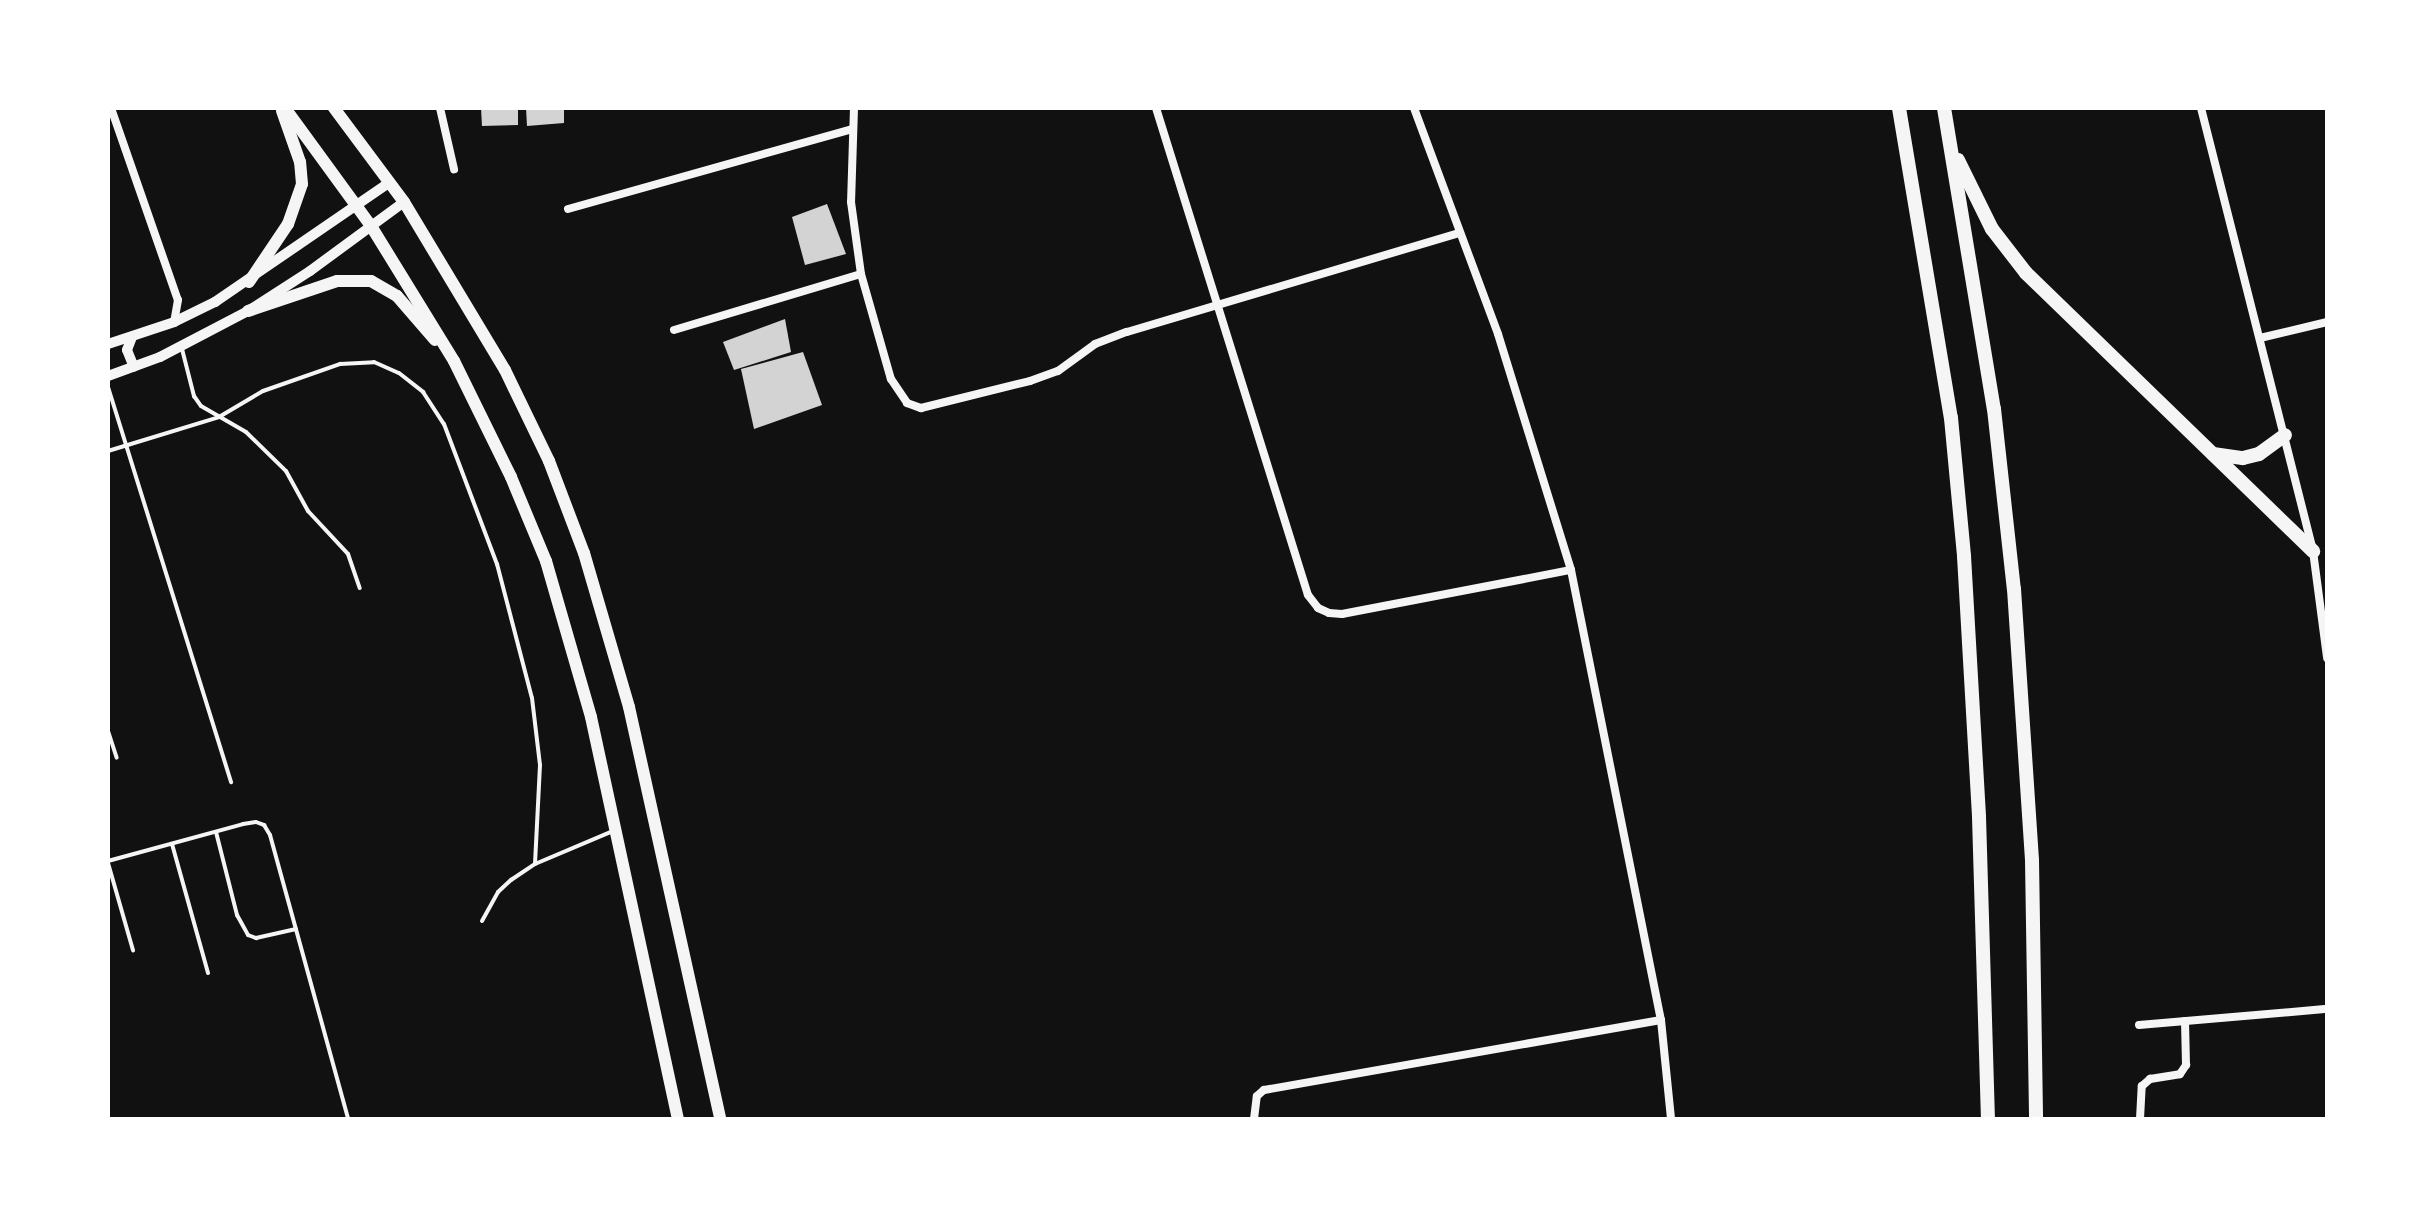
<!DOCTYPE html>
<html>
<head>
<meta charset="utf-8">
<style>
	body { margin:0 }
	#map { position:relative; width:2435px; height:1227px; overflow:hidden; background:#111; font-family:"Exo 2",sans-serif }
	div>[style] { position:absolute }
	[style*='--x'] { left:calc(var(--x)*1px); top:calc(var(--y)*1px); width:calc(var(--w)*1px); rotate:calc(var(--a)*1deg) }
	.building>* { inset:0; background:#d3d3d3 }
	.service>* { height:4px; margin:-2px; padding:0 2px; transform-origin:2px; border-radius:2px; background:#f5f5f5 }
	.minor>* { height:8px; margin:-4px; padding:0 4px; transform-origin:4px; border-radius:4px; background:#f5f5f5 }
	.tertiary>* { height:10px; margin:-5px; padding:0 5px; transform-origin:5px; border-radius:5px; background:#f5f5f5 }
	.secondary>* { height:12px; margin:-6px; padding:0 6px; transform-origin:6px; border-radius:6px; background:#f5f5f5 }
	.primary>* { height:14px; margin:-7px; padding:0 7px; transform-origin:7px; border-radius:7px; background:#f5f5f5 }
	span { translate:-50% -50%; white-space:nowrap; text-align:center; line-height:1.15; -webkit-text-stroke:7px #fff; paint-order:stroke }
	.frame { position:absolute; inset:0; border:110px solid #fff; pointer-events:none }
</style>
</head>
<body>
<div id="map">
	<div class="building">
		<div style="clip-path:polygon(481px 108px,518px 108px,518px 125px,482px 126px)"></div>
		<div style="clip-path:polygon(526px 108px,564px 108px,564px 123px,527px 126px)"></div>
		<div style="clip-path:polygon(827px 204px,846px 254px,805px 265px,792px 217px)"></div>
		<div style="clip-path:polygon(785px 319px,791px 352px,734px 370px,723px 342px)"></div>
		<div style="clip-path:polygon(803px 352px,822px 405px,754px 429px,741px 369px)"></div>
	</div>
	<div class="service">
		<div style="--x:182;--y:349;--w:49;--a:75.7"></div>
		<div style="--x:194;--y:396;--w:12;--a:55"></div>
		<div style="--x:201;--y:406;--w:52;--a:30"></div>
		<div style="--x:246;--y:432;--w:56;--a:44.3"></div>
		<div style="--x:286;--y:471;--w:46;--a:61.2"></div>
		<div style="--x:308;--y:511;--w:59;--a:47.1"></div>
		<div style="--x:348;--y:554;--w:36;--a:71"></div>
		<div style="--x:108;--y:387;--w:414;--a:72.7"></div>
		<div style="--x:108;--y:451;--w:116;--a:-17"></div>
		<div style="--x:219;--y:417;--w:51;--a:-30.6"></div>
		<div style="--x:263;--y:391;--w:82;--a:-19.3"></div>
		<div style="--x:340;--y:364;--w:34;--a:-3"></div>
		<div style="--x:374;--y:362;--w:27;--a:24"></div>
		<div style="--x:399;--y:373;--w:31;--a:38"></div>
		<div style="--x:423;--y:392;--w:38;--a:57"></div>
		<div style="--x:444;--y:424;--w:150;--a:69.3"></div>
		<div style="--x:497;--y:564;--w:138;--a:75.4"></div>
		<div style="--x:532;--y:698;--w:67;--a:83.2"></div>
		<div style="--x:540;--y:765;--w:99;--a:92.9"></div>
		<div style="--x:108;--y:731;--w:28;--a:72"></div>
		<div style="--x:216;--y:832;--w:86;--a:75.8"></div>
		<div style="--x:237;--y:915;--w:23;--a:61"></div>
		<div style="--x:248;--y:935;--w:9;--a:21"></div>
		<div style="--x:256;--y:938;--w:41;--a:-12.7"></div>
		<div style="--x:172;--y:844;--w:134;--a:74.4"></div>
		<div style="--x:108;--y:861;--w:140;--a:-15.3"></div>
		<div style="--x:243;--y:824;--w:13;--a:-9"></div>
		<div style="--x:256;--y:822;--w:9;--a:21"></div>
		<div style="--x:264;--y:825;--w:12;--a:59"></div>
		<div style="--x:270;--y:835;--w:295;--a:74.6"></div>
		<div style="--x:108;--y:863;--w:91;--a:74"></div>
		<div style="--x:482;--y:921;--w:33;--a:-61"></div>
		<div style="--x:498;--y:892;--w:18;--a:-43"></div>
		<div style="--x:511;--y:880;--w:29;--a:-34"></div>
		<div style="--x:535;--y:864;--w:85;--a:-22.9"></div>
	</div>
	<div class="minor">
		<div style="--x:111;--y:108;--w:203;--a:70.8"></div>
		<div style="--x:178;--y:300;--w:22;--a:100"></div>
		<div style="--x:440;--y:108;--w:63;--a:77.1"></div>
		<div style="--x:854;--y:108;--w:94;--a:91.8"></div>
		<div style="--x:851;--y:202;--w:73;--a:82.1"></div>
		<div style="--x:861;--y:274;--w:109;--a:74.1"></div>
		<div style="--x:891;--y:379;--w:29;--a:56"></div>
		<div style="--x:907;--y:403;--w:15;--a:20"></div>
		<div style="--x:921;--y:408;--w:112;--a:-13.9"></div>
		<div style="--x:1030;--y:381;--w:30;--a:-20"></div>
		<div style="--x:1058;--y:371;--w:46;--a:-36.1"></div>
		<div style="--x:1095;--y:344;--w:34;--a:-21"></div>
		<div style="--x:1127;--y:332;--w:347;--a:-16.6"></div>
		<div style="--x:1156;--y:108;--w:510;--a:72.67"></div>
		<div style="--x:1308;--y:595;--w:16;--a:52"></div>
		<div style="--x:1318;--y:608;--w:12;--a:24"></div>
		<div style="--x:1329;--y:613;--w:13;--a:4"></div>
		<div style="--x:1342;--y:614;--w:233;--a:-10.9"></div>
		<div style="--x:1414;--y:108;--w:241;--a:69.6"></div>
		<div style="--x:1498;--y:334;--w:247;--a:72.8"></div>
		<div style="--x:1571;--y:570;--w:459;--a:78.7"></div>
		<div style="--x:1661;--y:1020;--w:100;--a:84.2"></div>
		<div style="--x:2201;--y:108;--w:457;--a:75.8"></div>
		<div style="--x:2313;--y:551;--w:108;--a:82.5"></div>
		<div style="--x:568;--y:209;--w:296;--a:-15.7"></div>
		<div style="--x:674;--y:330;--w:195;--a:-16.7"></div>
		<div style="--x:2260;--y:338;--w:69;--a:-13.4"></div>
		<div style="--x:2139;--y:1025;--w:189;--a:-4.9"></div>
		<div style="--x:1254;--y:1119;--w:23;--a:-83"></div>
		<div style="--x:1257;--y:1096;--w:9;--a:-41"></div>
		<div style="--x:1264;--y:1090;--w:403;--a:-10"></div>
		<div style="--x:2140;--y:1119;--w:33;--a:-87"></div>
		<div style="--x:2142;--y:1086;--w:11;--a:-41"></div>
		<div style="--x:2150;--y:1079;--w:30;--a:-9"></div>
		<div style="--x:2180;--y:1074;--w:11;--a:-56"></div>
		<div style="--x:2186;--y:1065;--w:44;--a:-91.3"></div>
	</div>
	<div class="tertiary">
		<div style="--x:132;--y:337;--w:14;--a:111"></div>
		<div style="--x:127;--y:350;--w:18;--a:68"></div>
		<div style="--x:108;--y:344;--w:70;--a:-18.4"></div>
		<div style="--x:174;--y:322;--w:46;--a:-26"></div>
		<div style="--x:215;--y:302;--w:212;--a:-34.4"></div>
		<div style="--x:108;--y:376;--w:55;--a:-20.1"></div>
		<div style="--x:160;--y:357;--w:99;--a:-27.6"></div>
		<div style="--x:248;--y:311;--w:74;--a:-32.8"></div>
		<div style="--x:310;--y:271;--w:117;--a:-36.3"></div>
	</div>
	<div class="secondary">
		<div style="--x:285;--y:108;--w:146;--a:53.9"></div>
		<div style="--x:371;--y:226;--w:158;--a:58.4"></div>
		<div style="--x:454;--y:361;--w:129;--a:63.8"></div>
		<div style="--x:511;--y:477;--w:91;--a:67.4"></div>
		<div style="--x:546;--y:561;--w:162;--a:73.9"></div>
		<div style="--x:591;--y:717;--w:411;--a:77.8"></div>
		<div style="--x:334;--y:108;--w:117;--a:53.3"></div>
		<div style="--x:404;--y:202;--w:196;--a:59"></div>
		<div style="--x:505;--y:370;--w:101;--a:64.2"></div>
		<div style="--x:549;--y:461;--w:98;--a:69.2"></div>
		<div style="--x:584;--y:553;--w:160;--a:73.7"></div>
		<div style="--x:629;--y:707;--w:422;--a:77.5"></div>
		<div style="--x:249;--y:282;--w:70;--a:-56.1"></div>
		<div style="--x:288;--y:224;--w:42;--a:-70.7"></div>
		<div style="--x:302;--y:184;--w:22;--a:-95"></div>
		<div style="--x:300;--y:162;--w:54;--a:-109.4"></div>
		<div style="--x:248;--y:311;--w:94;--a:-18.6"></div>
		<div style="--x:337;--y:281;--w:34;--a:0"></div>
		<div style="--x:371;--y:281;--w:30;--a:30"></div>
		<div style="--x:397;--y:296;--w:58;--a:49.2"></div>
	</div>
	<div class="primary">
		<div style="--x:1899;--y:108;--w:314;--a:80.5"></div>
		<div style="--x:1951;--y:418;--w:139;--a:84.6"></div>
		<div style="--x:1964;--y:556;--w:261;--a:86.7"></div>
		<div style="--x:1979;--y:817;--w:302;--a:88.3"></div>
		<div style="--x:1944;--y:108;--w:305;--a:80.6"></div>
		<div style="--x:1994;--y:409;--w:181;--a:83.7"></div>
		<div style="--x:2014;--y:589;--w:272;--a:86.2"></div>
		<div style="--x:2032;--y:860;--w:259;--a:89.1"></div>
		<div style="--x:1958;--y:160;--w:77;--a:63.8"></div>
		<div style="--x:1992;--y:229;--w:56;--a:52.3"></div>
		<div style="--x:2026;--y:273;--w:400;--a:44.1"></div>
		<div style="--x:2213;--y:454;--w:30;--a:8"></div>
		<div style="--x:2243;--y:458;--w:16;--a:-14"></div>
		<div style="--x:2259;--y:454;--w:32;--a:-36"></div>
	</div>
	<div class="frame"></div>
</div>
</body>
</html>
